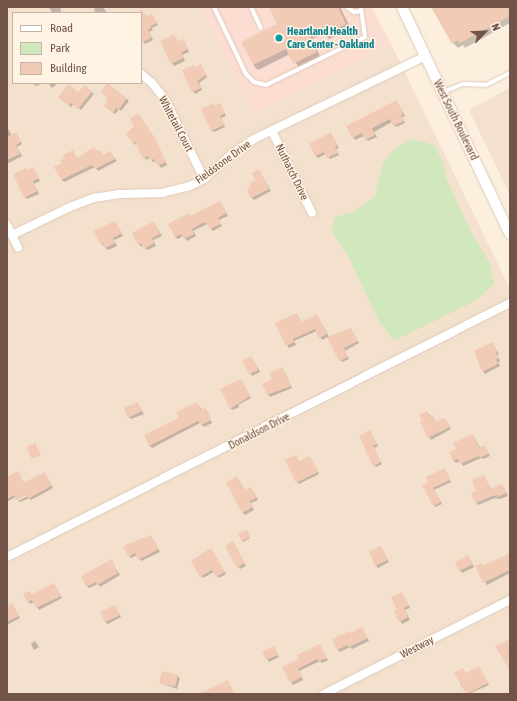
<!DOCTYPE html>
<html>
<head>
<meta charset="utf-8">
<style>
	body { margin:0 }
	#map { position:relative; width:517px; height:701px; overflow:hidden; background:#fcefde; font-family:"Asap Condensed",sans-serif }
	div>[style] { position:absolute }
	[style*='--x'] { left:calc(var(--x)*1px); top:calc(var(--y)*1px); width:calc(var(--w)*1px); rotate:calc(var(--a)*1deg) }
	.residential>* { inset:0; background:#f3e0cd }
	.commercial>* { inset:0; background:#fcddd2 }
	.green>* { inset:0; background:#d1e8be }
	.shadow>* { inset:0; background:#0003 }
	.building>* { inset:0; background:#f1cbb6 }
	.roads { filter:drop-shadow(0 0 1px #dfcbbb) drop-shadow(0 0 1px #dfcbbb) }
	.service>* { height:4px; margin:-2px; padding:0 2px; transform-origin:2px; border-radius:2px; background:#fff }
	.minor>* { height:8px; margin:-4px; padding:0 4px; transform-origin:4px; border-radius:4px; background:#fff }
	.tertiary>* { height:10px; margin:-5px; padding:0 5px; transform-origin:5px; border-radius:5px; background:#fff }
	.dots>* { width:11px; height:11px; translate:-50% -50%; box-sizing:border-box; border:2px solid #fff3e4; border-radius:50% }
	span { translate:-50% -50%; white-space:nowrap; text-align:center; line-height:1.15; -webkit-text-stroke:3px #fff3e4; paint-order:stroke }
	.culture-label { font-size:11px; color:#0d838f; font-weight:700 }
	.left { translate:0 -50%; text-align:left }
	.street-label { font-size:11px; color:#715447 }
	.frame { position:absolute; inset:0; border:8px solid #715447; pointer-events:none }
	.legend { position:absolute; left:12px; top:12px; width:130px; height:72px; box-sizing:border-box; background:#fff3e4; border:1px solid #c6b3a5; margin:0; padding:5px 7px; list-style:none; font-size:12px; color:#715447 }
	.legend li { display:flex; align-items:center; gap:8px; height:20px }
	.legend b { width:20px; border:1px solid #c6b3a5 }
	.north { position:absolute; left:465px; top:12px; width:40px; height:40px; -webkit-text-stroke:3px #fff3e4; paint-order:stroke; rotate:66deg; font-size:11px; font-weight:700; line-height:16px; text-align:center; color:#715447 }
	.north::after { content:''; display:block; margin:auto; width:14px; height:18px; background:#715447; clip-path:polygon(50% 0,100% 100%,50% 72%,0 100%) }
</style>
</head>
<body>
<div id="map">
	<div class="residential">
		<div style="clip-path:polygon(evenodd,7px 7px,201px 7px,253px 113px,391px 44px,510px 289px,510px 694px,7px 694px,7px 7px,13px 13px,141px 13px,141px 83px,13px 83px,13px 13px)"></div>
		<div style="clip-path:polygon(510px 88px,510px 195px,469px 110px)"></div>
	</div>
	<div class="commercial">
		<div style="clip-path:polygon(201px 7px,372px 7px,391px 44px,253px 113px)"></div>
	</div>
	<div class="green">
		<div style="clip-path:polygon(413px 139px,434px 145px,443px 162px,446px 178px,470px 230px,489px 262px,494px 284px,475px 301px,394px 341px,379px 321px,348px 256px,331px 230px,335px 217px,353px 212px,375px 196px,383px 164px,395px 148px)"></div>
	</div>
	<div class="shadow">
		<div style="clip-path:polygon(49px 7px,63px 7px,60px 9px,62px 13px,52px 13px)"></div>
		<div style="clip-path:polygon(97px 7px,103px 7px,107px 13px,96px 13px,94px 9px)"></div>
		<div style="clip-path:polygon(270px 7px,340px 7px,351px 29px,329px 39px,324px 34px,312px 39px,321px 58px,299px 68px,290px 54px,258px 70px,253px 65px,278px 25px)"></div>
		<div style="clip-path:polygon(435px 7px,510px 7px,510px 23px,465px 48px,463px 45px,458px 48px,453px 43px)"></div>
		<div style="clip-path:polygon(152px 15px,158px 25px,152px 28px,153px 30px,149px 32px,153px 40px,145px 44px,141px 37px,141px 16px,147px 17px)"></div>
		<div style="clip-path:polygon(174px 35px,178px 42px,183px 40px,185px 43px,189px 52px,182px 55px,185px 61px,174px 66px,172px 63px)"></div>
		<div style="clip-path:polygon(201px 65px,207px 77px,199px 83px,202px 90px,195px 94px,193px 91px,196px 68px)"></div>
		<div style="clip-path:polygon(33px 83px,43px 83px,36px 86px)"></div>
		<div style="clip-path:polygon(48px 83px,58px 83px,52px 88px)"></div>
		<div style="clip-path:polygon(108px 84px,129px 101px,121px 111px,119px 109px,115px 114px,107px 108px)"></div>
		<div style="clip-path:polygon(85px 86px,94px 94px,81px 110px,74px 104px,71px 107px,61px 99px,78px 94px)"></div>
		<div style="clip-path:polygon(397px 102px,405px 116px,402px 117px,405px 123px,396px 127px,392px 122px,374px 132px,377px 137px,368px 141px,364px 136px,355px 140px,353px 137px)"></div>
		<div style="clip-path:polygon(220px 104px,226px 116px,221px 118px,225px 127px,214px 132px,212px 130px)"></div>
		<div style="clip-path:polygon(140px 117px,155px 139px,167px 165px,161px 168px,156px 161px,153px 162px,150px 158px,146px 160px,137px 144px,136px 145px,133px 143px,135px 126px)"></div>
		<div style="clip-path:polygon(7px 127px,12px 136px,16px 134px,18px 136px,22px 144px,17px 147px,22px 156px,9px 163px,7px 160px)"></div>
		<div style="clip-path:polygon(331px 134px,339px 148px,336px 149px,339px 155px,330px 159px,326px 154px,318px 158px,315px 155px)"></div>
		<div style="clip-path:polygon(98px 152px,102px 153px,104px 156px,110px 152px,117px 161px,98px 171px,95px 167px,64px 182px,62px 180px,56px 167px)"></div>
		<div style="clip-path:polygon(33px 168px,40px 181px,34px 184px,39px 194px,27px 199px,25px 197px,27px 171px)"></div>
		<div style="clip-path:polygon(259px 171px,271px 191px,254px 200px,252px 198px)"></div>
		<div style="clip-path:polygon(220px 202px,228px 216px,219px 220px,222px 226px,213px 231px,207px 224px,193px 231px,196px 236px,187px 241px,183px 236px,178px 239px,175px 237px,189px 215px,191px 217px)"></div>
		<div style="clip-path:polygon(115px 222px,123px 236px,114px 240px,117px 246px,108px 250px,101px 243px)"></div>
		<div style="clip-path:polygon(154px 223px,162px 236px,153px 240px,156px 246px,147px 250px,143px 245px,141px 247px,139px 244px)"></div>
		<div style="clip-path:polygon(297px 314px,302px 323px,317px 315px,329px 337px,351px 329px,359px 343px,345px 351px,349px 359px,342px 362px,328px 337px,322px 340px,317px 331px,294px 341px,296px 345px,289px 348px,276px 324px)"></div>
		<div style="clip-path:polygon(492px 343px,499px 354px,497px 355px,500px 361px,498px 362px,500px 366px,485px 374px,483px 371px)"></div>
		<div style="clip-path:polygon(251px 357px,260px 372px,252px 376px,243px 361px)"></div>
		<div style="clip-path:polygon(284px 371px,292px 388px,270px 397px,268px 394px,274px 380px)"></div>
		<div style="clip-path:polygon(241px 380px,251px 398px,238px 405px,239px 407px,233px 410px,230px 408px)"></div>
		<div style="clip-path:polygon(137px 403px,144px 414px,131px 419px,129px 417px)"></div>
		<div style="clip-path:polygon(197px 403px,202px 410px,207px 411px,212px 423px,204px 427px,200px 423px,152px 448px,150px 446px,145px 436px,180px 419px)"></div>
		<div style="clip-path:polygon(429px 414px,437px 423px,445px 419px,451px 429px,431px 440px,423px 421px)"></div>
		<div style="clip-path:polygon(371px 433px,378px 446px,374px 448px,382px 464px,376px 467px,374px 465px)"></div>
		<div style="clip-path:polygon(473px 435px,480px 448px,484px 446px,490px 456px,483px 459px,481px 458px,463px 466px,460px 461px,456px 463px,454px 461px,457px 449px)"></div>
		<div style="clip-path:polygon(310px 457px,319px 474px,299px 484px,297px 482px,299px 462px)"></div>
		<div style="clip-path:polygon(445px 469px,451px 482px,434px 490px,442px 504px,435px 507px,430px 482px)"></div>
		<div style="clip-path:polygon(18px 472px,24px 484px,45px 473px,53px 488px,31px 500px,29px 498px,20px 502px,18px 501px,32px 494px,16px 497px,7px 502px,7px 478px)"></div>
		<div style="clip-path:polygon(484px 476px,491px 490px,502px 485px,508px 496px,500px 499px,495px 498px,478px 505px,472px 494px,478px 492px)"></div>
		<div style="clip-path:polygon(237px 477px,245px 491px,251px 488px,258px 500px,251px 503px,254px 510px,245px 515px,242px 512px)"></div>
		<div style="clip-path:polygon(247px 532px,250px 538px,243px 542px,242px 541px)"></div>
		<div style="clip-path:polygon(151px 536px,160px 552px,141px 561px,137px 555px,131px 558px,129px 556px)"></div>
		<div style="clip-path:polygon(233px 543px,246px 566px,240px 569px,238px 567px)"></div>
		<div style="clip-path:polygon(381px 547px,389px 562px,378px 568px,376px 565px)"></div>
		<div style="clip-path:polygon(211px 549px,226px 574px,219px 578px,214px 572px,203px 578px,201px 576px)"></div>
		<div style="clip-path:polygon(510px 554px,510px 573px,487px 585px,476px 566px,481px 564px,484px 566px)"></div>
		<div style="clip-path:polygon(468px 556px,474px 567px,462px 573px,460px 570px)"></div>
		<div style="clip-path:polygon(111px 560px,120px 575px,100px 587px,98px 584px,89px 588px,87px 586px)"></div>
		<div style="clip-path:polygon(54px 584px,62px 598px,39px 610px,34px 602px,30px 604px,28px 601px,29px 592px,32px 596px)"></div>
		<div style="clip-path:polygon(402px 593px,410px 608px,405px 610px,410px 620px,402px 624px,395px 612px,399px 610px)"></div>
		<div style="clip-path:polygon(115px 606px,121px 617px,108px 624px,105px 622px)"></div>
		<div style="clip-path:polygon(7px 607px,14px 607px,20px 618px,7px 625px)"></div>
		<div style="clip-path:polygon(362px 629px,369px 641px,352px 649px,350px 647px,340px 652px,338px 650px,333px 640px,350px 632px,352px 634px)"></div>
		<div style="clip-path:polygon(35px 641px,39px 647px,34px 650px,31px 644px)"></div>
		<div style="clip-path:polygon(320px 645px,328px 660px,322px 663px,320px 661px,299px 671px,303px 680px,293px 685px,291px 682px,301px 659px)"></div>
		<div style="clip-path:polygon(274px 647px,279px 657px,269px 662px,263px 652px)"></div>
		<div style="clip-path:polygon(479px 667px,489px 685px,468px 694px,462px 687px,455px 673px,463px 669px,466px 674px)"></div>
		<div style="clip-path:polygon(177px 676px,180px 678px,177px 689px,160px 683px)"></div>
	</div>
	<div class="building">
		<div style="clip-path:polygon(141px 7px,146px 16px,152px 14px,157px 23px,151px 26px,151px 28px,148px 30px,151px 38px,141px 43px)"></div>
		<div style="clip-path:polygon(269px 7px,338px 7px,346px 24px,323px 35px,320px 29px,308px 34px,317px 52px,293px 64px,286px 49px,253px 65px,241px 42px,277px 24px)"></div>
		<div style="clip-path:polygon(431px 7px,510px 7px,510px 16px,460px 43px,458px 40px,452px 44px)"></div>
		<div style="clip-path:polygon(174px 34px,178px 42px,183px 39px,188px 49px,181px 53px,183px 58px,171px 64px,160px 41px)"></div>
		<div style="clip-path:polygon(201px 64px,206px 75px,197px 81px,201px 88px,192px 92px,182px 70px,194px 65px,195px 67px)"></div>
		<div style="clip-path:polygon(107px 83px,127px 98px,119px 109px,116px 108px,113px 113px,104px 106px,108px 101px,105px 99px,107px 97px,101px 92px)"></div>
		<div style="clip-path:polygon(69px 84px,78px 92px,85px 85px,92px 92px,78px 109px,71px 103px,69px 106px,58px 97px)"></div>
		<div style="clip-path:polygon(397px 100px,403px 114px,401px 115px,404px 121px,393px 126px,390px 119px,374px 127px,372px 129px,375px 135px,365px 140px,362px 133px,352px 138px,346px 126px)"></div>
		<div style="clip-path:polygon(214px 103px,215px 105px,220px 103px,225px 113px,220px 116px,224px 125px,211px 131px,201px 109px)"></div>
		<div style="clip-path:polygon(138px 113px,153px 135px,166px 162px,158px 166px,154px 159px,150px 161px,148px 156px,143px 159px,135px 142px,133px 143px,126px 134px,134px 126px,130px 119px)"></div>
		<div style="clip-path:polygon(16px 132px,21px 142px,16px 145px,20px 154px,7px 160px,7px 137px)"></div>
		<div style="clip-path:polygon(331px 132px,337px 146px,335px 147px,338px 153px,327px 158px,324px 152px,315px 156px,309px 144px)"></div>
		<div style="clip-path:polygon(94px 147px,97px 151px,100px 150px,103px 155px,110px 151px,115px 159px,95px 169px,92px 165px,61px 180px,54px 167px,62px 163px,60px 160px,65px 158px,63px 155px,73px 150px,77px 158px)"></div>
		<div style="clip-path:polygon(33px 167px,39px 178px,33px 181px,37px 191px,24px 198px,13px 174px,26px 168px,27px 170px)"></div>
		<div style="clip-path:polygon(259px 169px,269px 189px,251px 198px,247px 190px,251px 187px,249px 184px,256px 180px,252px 173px)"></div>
		<div style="clip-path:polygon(220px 201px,226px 213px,218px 218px,221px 224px,210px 229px,207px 223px,205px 224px,204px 222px,192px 229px,194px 234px,184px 239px,181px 234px,175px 237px,168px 224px,189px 213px,190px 216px)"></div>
		<div style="clip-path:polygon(115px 221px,122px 233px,113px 238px,115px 243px,105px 248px,103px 243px,100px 244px,94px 231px)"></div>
		<div style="clip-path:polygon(154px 221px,160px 234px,152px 238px,154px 243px,144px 249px,141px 243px,138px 245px,132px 233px)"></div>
		<div style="clip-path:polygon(297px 313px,301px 322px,317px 314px,327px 334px,319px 338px,315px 329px,293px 339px,294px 342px,286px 346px,275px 323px)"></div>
		<div style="clip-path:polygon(351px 328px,358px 341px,344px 348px,348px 357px,339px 361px,327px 337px)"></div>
		<div style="clip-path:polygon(492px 342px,497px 352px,496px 353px,498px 358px,496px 360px,498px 364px,482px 372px,474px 351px)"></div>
		<div style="clip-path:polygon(251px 356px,258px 370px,249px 374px,242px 361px)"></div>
		<div style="clip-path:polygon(282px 367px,291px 386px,267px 395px,262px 384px,272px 379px,269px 373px)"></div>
		<div style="clip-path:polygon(241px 379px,250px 396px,230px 409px,220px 389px)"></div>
		<div style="clip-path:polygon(138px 402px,142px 411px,128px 418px,124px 408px)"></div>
		<div style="clip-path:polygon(197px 402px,201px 410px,205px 408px,211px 420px,201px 425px,198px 421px,149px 446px,144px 435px,179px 418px,176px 412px)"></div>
		<div style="clip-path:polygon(427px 411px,430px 417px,433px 415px,436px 422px,445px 418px,450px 427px,428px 438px,420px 422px,422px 421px,419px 415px)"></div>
		<div style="clip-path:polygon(370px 430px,377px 444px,373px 446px,381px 462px,373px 466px,359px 436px)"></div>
		<div style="clip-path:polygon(473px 434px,479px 448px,485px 445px,488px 454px,480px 458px,479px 456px,460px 464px,458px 459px,453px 461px,449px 452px,456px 449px,453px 443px)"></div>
		<div style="clip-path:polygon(35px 443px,41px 455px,32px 459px,26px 447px)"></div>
		<div style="clip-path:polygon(296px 455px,299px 461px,310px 456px,318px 472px,296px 483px,285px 460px)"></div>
		<div style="clip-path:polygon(445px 468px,450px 480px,433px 488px,441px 502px,433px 506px,422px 485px,428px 482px,426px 477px)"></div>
		<div style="clip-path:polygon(18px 471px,23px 483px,45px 472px,51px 486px,28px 499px,27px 495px,16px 500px,14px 495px,7px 499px,7px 477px)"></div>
		<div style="clip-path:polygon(484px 475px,490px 489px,502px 484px,506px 493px,497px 497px,497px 495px,493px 496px,475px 503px,471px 493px,476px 491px,472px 480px)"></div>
		<div style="clip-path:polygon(237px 476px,244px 490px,251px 487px,256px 498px,250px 501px,253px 507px,242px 513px,226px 482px)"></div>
		<div style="clip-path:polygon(247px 530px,250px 537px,242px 541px,238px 534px)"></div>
		<div style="clip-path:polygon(151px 535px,159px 549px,138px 560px,135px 553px,128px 557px,123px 546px)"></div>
		<div style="clip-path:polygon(233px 541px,245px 563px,237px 568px,225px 546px)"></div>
		<div style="clip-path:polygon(381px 546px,388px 560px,375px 566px,369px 551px)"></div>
		<div style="clip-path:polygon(211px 548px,225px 572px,216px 577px,212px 570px,200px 577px,191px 561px)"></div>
		<div style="clip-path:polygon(510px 553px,510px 570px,483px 583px,475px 566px,481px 563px,483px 566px)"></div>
		<div style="clip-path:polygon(468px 555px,472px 565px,459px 571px,455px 562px)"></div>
		<div style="clip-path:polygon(112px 559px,118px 573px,97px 585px,96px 582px,86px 587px,81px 576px)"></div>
		<div style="clip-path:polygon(54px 583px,61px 596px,36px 608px,32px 600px,27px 602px,23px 594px,29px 591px,31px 595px)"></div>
		<div style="clip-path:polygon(402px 592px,409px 605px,404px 608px,408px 617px,399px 622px,394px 611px,397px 610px,391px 597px)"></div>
		<div style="clip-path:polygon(12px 603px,19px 616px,7px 622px,7px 606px)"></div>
		<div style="clip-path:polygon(115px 605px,120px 615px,105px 622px,100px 612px)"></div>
		<div style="clip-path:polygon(362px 627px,368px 638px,349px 647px,348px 645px,337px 650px,332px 639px,350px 631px,351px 633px)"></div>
		<div style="clip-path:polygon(510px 639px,510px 671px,495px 646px)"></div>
		<div style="clip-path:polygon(320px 644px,327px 658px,318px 661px,317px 659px,298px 669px,302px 677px,290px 683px,282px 667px,299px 659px,297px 655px)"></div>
		<div style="clip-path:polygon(274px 646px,278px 655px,266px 660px,262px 652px)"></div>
		<div style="clip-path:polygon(479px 666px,488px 683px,467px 694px,454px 673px,463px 668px,466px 673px)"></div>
		<div style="clip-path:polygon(162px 671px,178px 675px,175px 687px,159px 683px)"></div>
		<div style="clip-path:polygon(228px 680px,235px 694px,199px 694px,219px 684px)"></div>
	</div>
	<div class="roads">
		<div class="service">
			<div style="--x:214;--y:7;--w:74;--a:64.5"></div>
			<div style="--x:246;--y:74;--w:11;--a:45"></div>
			<div style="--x:254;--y:82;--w:12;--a:14"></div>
			<div style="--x:266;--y:85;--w:110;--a:-25.9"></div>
			<div style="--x:365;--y:37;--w:30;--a:-98"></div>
			<div style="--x:251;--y:7;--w:23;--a:65"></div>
			<div style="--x:347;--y:7;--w:9;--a:36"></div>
			<div style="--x:354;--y:12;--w:7;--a:-8"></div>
			<div style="--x:443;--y:92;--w:22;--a:-22"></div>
			<div style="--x:463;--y:84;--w:23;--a:2"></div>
			<div style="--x:486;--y:85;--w:27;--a:-27"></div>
		</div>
		<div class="minor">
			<div style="--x:141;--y:74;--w:14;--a:39"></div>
			<div style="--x:152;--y:83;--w:23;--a:52"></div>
			<div style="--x:166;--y:101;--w:87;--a:64"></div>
			<div style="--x:272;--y:131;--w:91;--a:64"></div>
			<div style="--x:7;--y:225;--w:25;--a:64"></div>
			<div style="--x:12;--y:235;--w:64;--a:-25.8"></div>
			<div style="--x:70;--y:207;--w:26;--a:-21"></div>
			<div style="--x:94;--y:198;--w:26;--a:-9"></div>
			<div style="--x:120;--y:194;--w:42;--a:-1.4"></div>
			<div style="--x:162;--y:193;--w:29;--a:-14"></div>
			<div style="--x:190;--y:186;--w:16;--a:-27"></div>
			<div style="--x:204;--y:179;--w:38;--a:-42"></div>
			<div style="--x:232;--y:154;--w:27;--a:-34"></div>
			<div style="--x:254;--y:139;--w:191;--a:-25.8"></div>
			<div style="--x:7;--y:557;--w:563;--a:-26.79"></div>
			<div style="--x:324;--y:694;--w:208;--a:-26.8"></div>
		</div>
		<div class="tertiary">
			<div style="--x:402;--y:7;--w:251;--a:64.6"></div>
		</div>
	</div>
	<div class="dots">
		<div style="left:279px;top:38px;background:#0f9aa8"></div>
	</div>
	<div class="culture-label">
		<span class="left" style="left:287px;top:38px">Heartland Health<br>Care Center - Oakland</span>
	</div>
	<div class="street-label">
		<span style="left:456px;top:120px;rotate:64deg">West South Boulevard</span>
		<span style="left:176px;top:124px;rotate:62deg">Whitetail Court</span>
		<span style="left:223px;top:162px;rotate:-36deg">Fieldstone Drive</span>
		<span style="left:292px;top:172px;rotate:64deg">Nuthatch Drive</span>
		<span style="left:259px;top:431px;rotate:-27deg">Donaldson Drive</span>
		<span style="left:417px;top:647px;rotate:-27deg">Westway</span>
	</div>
	<div class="frame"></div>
	<ul class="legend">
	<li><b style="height:5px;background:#fff"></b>Road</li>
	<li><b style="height:11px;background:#d1e8be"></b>Park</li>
	<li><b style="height:11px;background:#f1cbb6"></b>Building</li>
	</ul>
	<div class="north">N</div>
</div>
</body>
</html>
